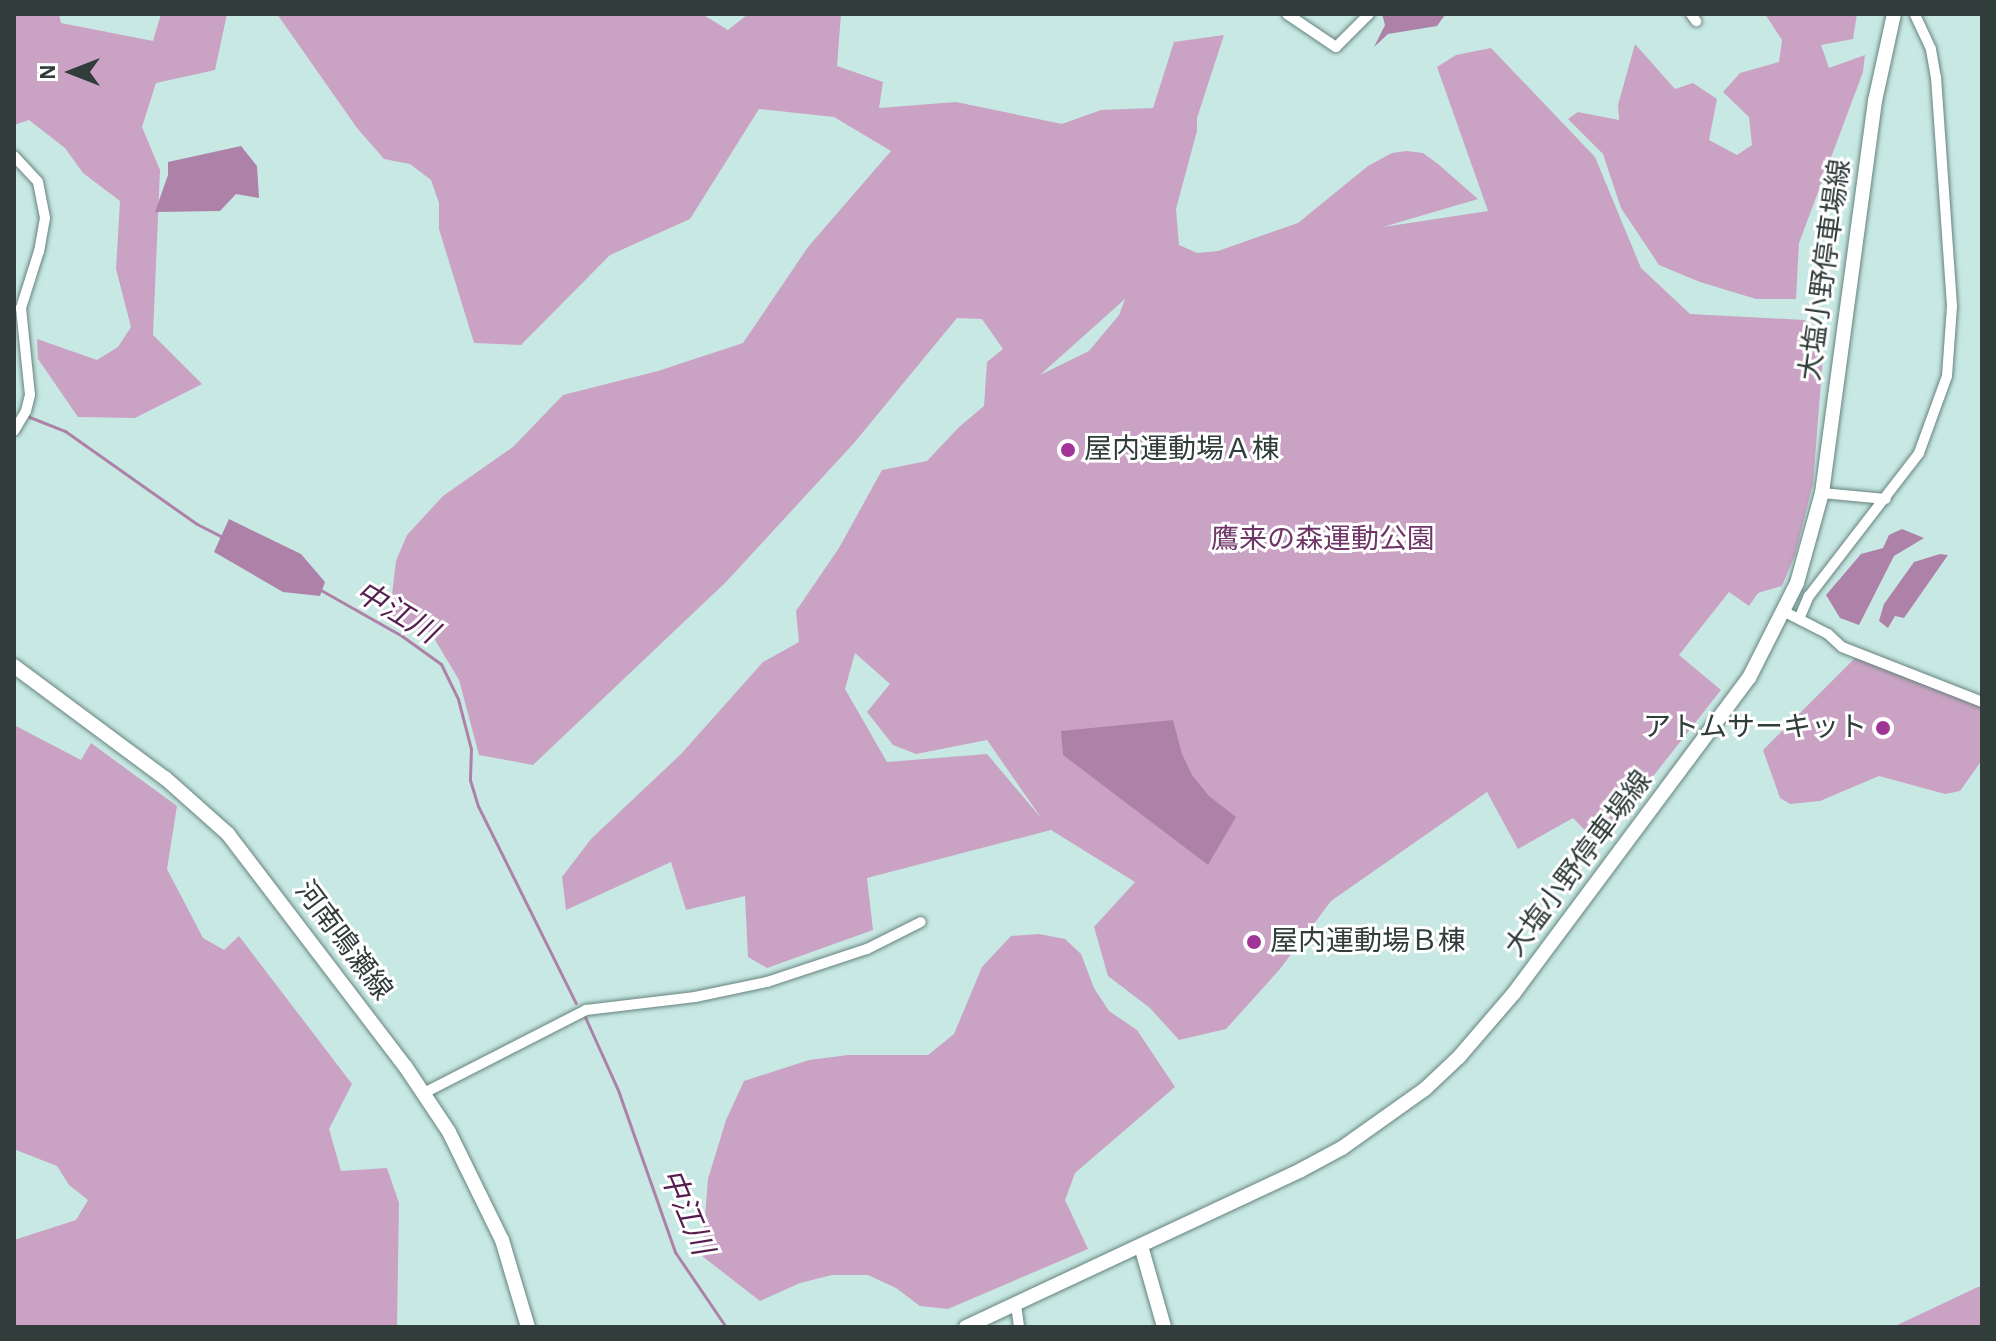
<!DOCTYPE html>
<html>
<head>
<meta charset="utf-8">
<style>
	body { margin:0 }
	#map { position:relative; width:1996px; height:1341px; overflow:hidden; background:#c8e8e3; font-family:"Alegreya Sans","Noto Sans JP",sans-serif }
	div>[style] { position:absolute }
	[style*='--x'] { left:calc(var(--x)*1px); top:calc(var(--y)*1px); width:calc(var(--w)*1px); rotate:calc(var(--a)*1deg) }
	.green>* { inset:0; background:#caa3c4 }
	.water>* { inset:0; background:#ae82a8 }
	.stream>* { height:3px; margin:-1.5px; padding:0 1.5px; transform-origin:1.5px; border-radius:1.5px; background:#ae82a8 }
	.roads { filter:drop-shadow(0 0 2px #66837f) drop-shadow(0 0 2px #66837f) }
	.street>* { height:10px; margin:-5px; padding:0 5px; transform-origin:5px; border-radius:5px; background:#fff }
	.secondary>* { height:14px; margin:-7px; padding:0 7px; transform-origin:7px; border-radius:7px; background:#fff }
	.dots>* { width:22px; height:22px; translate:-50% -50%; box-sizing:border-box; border:4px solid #fff; border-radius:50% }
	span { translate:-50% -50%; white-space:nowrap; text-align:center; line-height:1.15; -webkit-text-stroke:6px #fff; paint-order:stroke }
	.street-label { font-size:28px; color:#303d3b }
	.poi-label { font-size:28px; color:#303d3b }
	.left { translate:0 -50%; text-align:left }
	.right { translate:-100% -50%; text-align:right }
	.park-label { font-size:28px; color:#6d3667 }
	.water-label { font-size:30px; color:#551e50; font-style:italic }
	.frame { position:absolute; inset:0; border:16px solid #303d3b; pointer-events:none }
	.north { position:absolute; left:32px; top:32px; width:80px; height:80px; -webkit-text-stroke:6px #fff; paint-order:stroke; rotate:270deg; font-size:22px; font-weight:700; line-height:32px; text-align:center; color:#303d3b }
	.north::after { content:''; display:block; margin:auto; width:28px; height:36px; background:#303d3b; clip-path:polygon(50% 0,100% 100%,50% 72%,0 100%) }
</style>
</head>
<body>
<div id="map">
	<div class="green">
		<div style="clip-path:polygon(14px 14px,59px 14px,61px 23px,153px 41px,161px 14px,227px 14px,215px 70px,156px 83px,142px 127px,160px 170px,153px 335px,202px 384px,135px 418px,78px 417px,38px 359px,37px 339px,97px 360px,118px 347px,131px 327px,116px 269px,120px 201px,83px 173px,65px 148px,29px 120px,14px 125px)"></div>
		<div style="clip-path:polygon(evenodd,277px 14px,702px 14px,728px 30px,748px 14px,841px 14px,837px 66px,883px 82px,879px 108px,956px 102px,1062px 124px,1101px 110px,1153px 108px,1174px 42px,1224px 35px,1197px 118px,1197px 131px,1176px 209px,1179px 245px,1197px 253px,1218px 251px,1298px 223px,1368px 166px,1392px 153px,1407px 151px,1423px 153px,1438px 164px,1478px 199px,1383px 227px,1488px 211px,1437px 67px,1456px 55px,1491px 48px,1595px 157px,1641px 268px,1690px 314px,1805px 320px,1823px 356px,1813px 484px,1795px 555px,1782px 586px,1758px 593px,1749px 606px,1729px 592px,1679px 655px,1721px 690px,1599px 845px,1573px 818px,1518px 849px,1487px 792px,1331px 901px,1280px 969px,1226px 1029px,1179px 1040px,1150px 1008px,1108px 976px,1094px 927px,1135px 882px,1051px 830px,867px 878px,873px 930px,767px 968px,748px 957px,745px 896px,686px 910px,671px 862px,566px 910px,562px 877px,591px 839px,681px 754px,763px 662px,799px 642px,796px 611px,839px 548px,882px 470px,927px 461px,959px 427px,984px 406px,987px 362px,1003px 349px,982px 319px,957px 318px,854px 443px,726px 582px,533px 765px,479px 755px,459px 680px,431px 633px,389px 620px,396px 561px,407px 535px,443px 496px,513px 447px,563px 395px,658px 371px,743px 343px,808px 247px,891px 151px,834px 117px,759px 109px,690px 219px,610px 255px,521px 345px,474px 343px,439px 229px,439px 203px,431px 180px,410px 164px,384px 159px,357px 128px,277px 14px,1125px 299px,1119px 315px,1089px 351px,1040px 375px,1125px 299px,277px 14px,855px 653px,890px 684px,867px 712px,893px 745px,916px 754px,987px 740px,1042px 819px,987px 754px,887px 762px,845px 689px,855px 653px)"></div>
		<div style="clip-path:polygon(1765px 14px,1857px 14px,1853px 39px,1821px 45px,1829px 68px,1865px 55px,1863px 72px,1799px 243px,1796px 299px,1756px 299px,1700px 282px,1659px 265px,1621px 208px,1603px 154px,1568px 119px,1578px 112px,1619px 120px,1618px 105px,1635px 44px,1675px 89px,1693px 83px,1717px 99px,1709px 140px,1737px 155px,1752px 145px,1749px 117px,1723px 92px,1740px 73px,1779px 62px,1782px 40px)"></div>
		<div style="clip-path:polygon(1857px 656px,1982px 706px,1982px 760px,1960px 791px,1945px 794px,1879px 776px,1820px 801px,1790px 804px,1780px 798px,1763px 750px)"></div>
		<div style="clip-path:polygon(14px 725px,81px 760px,91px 743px,177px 806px,167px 869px,203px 938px,224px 950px,239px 936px,352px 1084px,329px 1129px,341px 1171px,387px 1168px,399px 1203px,397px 1327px,14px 1327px,14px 1240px,76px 1220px,88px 1200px,69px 1185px,57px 1166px,16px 1150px,14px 1143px)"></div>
		<div style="clip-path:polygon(1039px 934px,1065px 939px,1081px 954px,1094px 988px,1109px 1011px,1137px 1030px,1175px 1087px,1075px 1173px,1065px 1200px,1088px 1249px,948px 1309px,920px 1306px,896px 1288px,868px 1275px,832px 1275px,800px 1283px,760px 1301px,702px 1256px,708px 1179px,726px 1120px,744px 1081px,809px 1060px,848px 1055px,928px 1055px,954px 1034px,982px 967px,1011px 936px)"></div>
		<div style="clip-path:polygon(1978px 1287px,1982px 1287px,1982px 1327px,1893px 1327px)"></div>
	</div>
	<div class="water">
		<div style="clip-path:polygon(1382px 14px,1433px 14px,1445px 15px,1437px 26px,1388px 34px,1374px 47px,1385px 25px)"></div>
		<div style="clip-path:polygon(241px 146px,257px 166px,259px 198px,236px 194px,220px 211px,155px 212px,168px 175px,168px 162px)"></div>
		<div style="clip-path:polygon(229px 519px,301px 554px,325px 582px,320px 596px,283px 592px,214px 552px)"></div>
		<div style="clip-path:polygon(1902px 529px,1924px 538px,1894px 556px,1859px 625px,1840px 618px,1826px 595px,1861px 554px,1883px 548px,1889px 535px)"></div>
		<div style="clip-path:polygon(1940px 554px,1948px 555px,1904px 618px,1895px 616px,1888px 628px,1879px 621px,1884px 604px,1914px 562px)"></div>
		<div style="clip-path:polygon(1173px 720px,1182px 754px,1192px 775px,1209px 796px,1236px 817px,1208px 865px,1063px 755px,1061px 731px)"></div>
	</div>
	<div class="stream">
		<div style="--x:27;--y:416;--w:41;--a:21.5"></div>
		<div style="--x:65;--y:431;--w:161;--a:35.2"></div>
		<div style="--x:197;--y:524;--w:30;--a:27"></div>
		<div style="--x:319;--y:589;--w:95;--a:29.5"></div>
		<div style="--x:402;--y:636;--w:48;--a:35.7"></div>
		<div style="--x:441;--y:664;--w:39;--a:64"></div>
		<div style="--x:458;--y:699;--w:52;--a:75.4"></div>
		<div style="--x:471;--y:749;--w:31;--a:92"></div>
		<div style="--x:470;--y:780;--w:27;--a:73"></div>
		<div style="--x:478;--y:806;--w:220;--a:63.6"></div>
		<div style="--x:585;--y:1017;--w:80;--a:65.7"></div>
		<div style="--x:618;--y:1090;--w:172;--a:70.6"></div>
		<div style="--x:675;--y:1252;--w:91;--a:55.8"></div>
	</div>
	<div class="roads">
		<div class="street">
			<div style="--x:1287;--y:14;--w:59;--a:34"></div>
			<div style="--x:1336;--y:47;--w:47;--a:-45"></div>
			<div style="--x:1691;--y:14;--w:9;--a:54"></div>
			<div style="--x:14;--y:156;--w:35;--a:47"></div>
			<div style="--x:38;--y:182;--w:37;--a:79"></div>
			<div style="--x:45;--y:218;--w:34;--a:100"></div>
			<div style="--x:39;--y:251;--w:60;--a:107.5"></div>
			<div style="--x:21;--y:308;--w:87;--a:84.1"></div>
			<div style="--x:30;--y:395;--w:16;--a:104"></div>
			<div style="--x:26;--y:411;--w:23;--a:121"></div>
			<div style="--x:1822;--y:493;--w:64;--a:5.4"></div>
			<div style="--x:1785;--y:612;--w:48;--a:27.1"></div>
			<div style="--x:1828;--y:634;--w:19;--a:43"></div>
			<div style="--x:1842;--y:647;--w:150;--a:21.4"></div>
			<div style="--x:1799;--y:619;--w:25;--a:-67"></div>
			<div style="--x:1809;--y:596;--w:180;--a:-52.4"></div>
			<div style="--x:1919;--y:453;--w:82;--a:-70"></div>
			<div style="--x:1947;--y:376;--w:70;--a:-85.9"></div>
			<div style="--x:1952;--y:306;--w:229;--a:-94"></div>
			<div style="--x:1936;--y:78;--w:29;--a:-100"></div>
			<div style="--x:1931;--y:49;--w:38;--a:-115"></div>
			<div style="--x:424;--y:1093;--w:182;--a:-27.1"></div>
			<div style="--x:586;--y:1010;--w:110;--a:-6.8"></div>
			<div style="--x:695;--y:997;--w:74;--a:-11.8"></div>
			<div style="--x:767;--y:982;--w:105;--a:-18.3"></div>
			<div style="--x:867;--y:949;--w:60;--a:-26.6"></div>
			<div style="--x:1016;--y:1305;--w:22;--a:82"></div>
		</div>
		<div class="secondary">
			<div style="--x:14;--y:666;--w:188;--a:36.6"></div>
			<div style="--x:165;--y:778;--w:84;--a:41.6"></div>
			<div style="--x:228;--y:834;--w:292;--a:52.7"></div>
			<div style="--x:405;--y:1066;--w:79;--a:56.3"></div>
			<div style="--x:449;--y:1132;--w:120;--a:63.9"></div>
			<div style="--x:502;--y:1240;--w:91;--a:73.4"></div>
			<div style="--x:1141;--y:1246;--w:84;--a:74.1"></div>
			<div style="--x:966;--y:1327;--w:370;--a:-25.1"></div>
			<div style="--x:1301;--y:1170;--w:47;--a:-28.2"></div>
			<div style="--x:1342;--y:1148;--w:102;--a:-35.4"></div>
			<div style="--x:1425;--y:1089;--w:47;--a:-43.3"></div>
			<div style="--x:1459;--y:1057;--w:84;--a:-49.3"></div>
			<div style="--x:1514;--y:993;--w:393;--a:-53.3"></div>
			<div style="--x:1749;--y:678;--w:106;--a:-63.2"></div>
			<div style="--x:1797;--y:583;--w:93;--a:-74.5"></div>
			<div style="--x:1822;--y:493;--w:396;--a:-82.3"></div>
			<div style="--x:1875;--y:101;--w:89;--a:-77.7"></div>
		</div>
	</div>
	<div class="dots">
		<div style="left:1068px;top:450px;background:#a03597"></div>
		<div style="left:1883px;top:728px;background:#a03597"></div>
		<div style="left:1254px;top:942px;background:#a03597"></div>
	</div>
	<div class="street-label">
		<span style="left:1826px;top:270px;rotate:-82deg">大塩小野停車場線</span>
		<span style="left:1579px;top:864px;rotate:-53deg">大塩小野停車場線</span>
		<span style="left:343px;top:941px;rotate:53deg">河南鳴瀬線</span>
	</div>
	<div class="poi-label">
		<span class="left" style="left:1084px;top:450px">屋内運動場Ａ棟</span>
		<span class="right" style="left:1867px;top:728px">アトムサーキット</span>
		<span class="left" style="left:1270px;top:942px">屋内運動場Ｂ棟</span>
	</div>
	<div class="park-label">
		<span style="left:1323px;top:540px">鷹来の森運動公園</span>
	</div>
	<div class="water-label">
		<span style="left:396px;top:613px;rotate:31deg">中江川</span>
		<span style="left:686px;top:1212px;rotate:67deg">中江川</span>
	</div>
	<div class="frame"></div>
	<div class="north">N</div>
</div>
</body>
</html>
